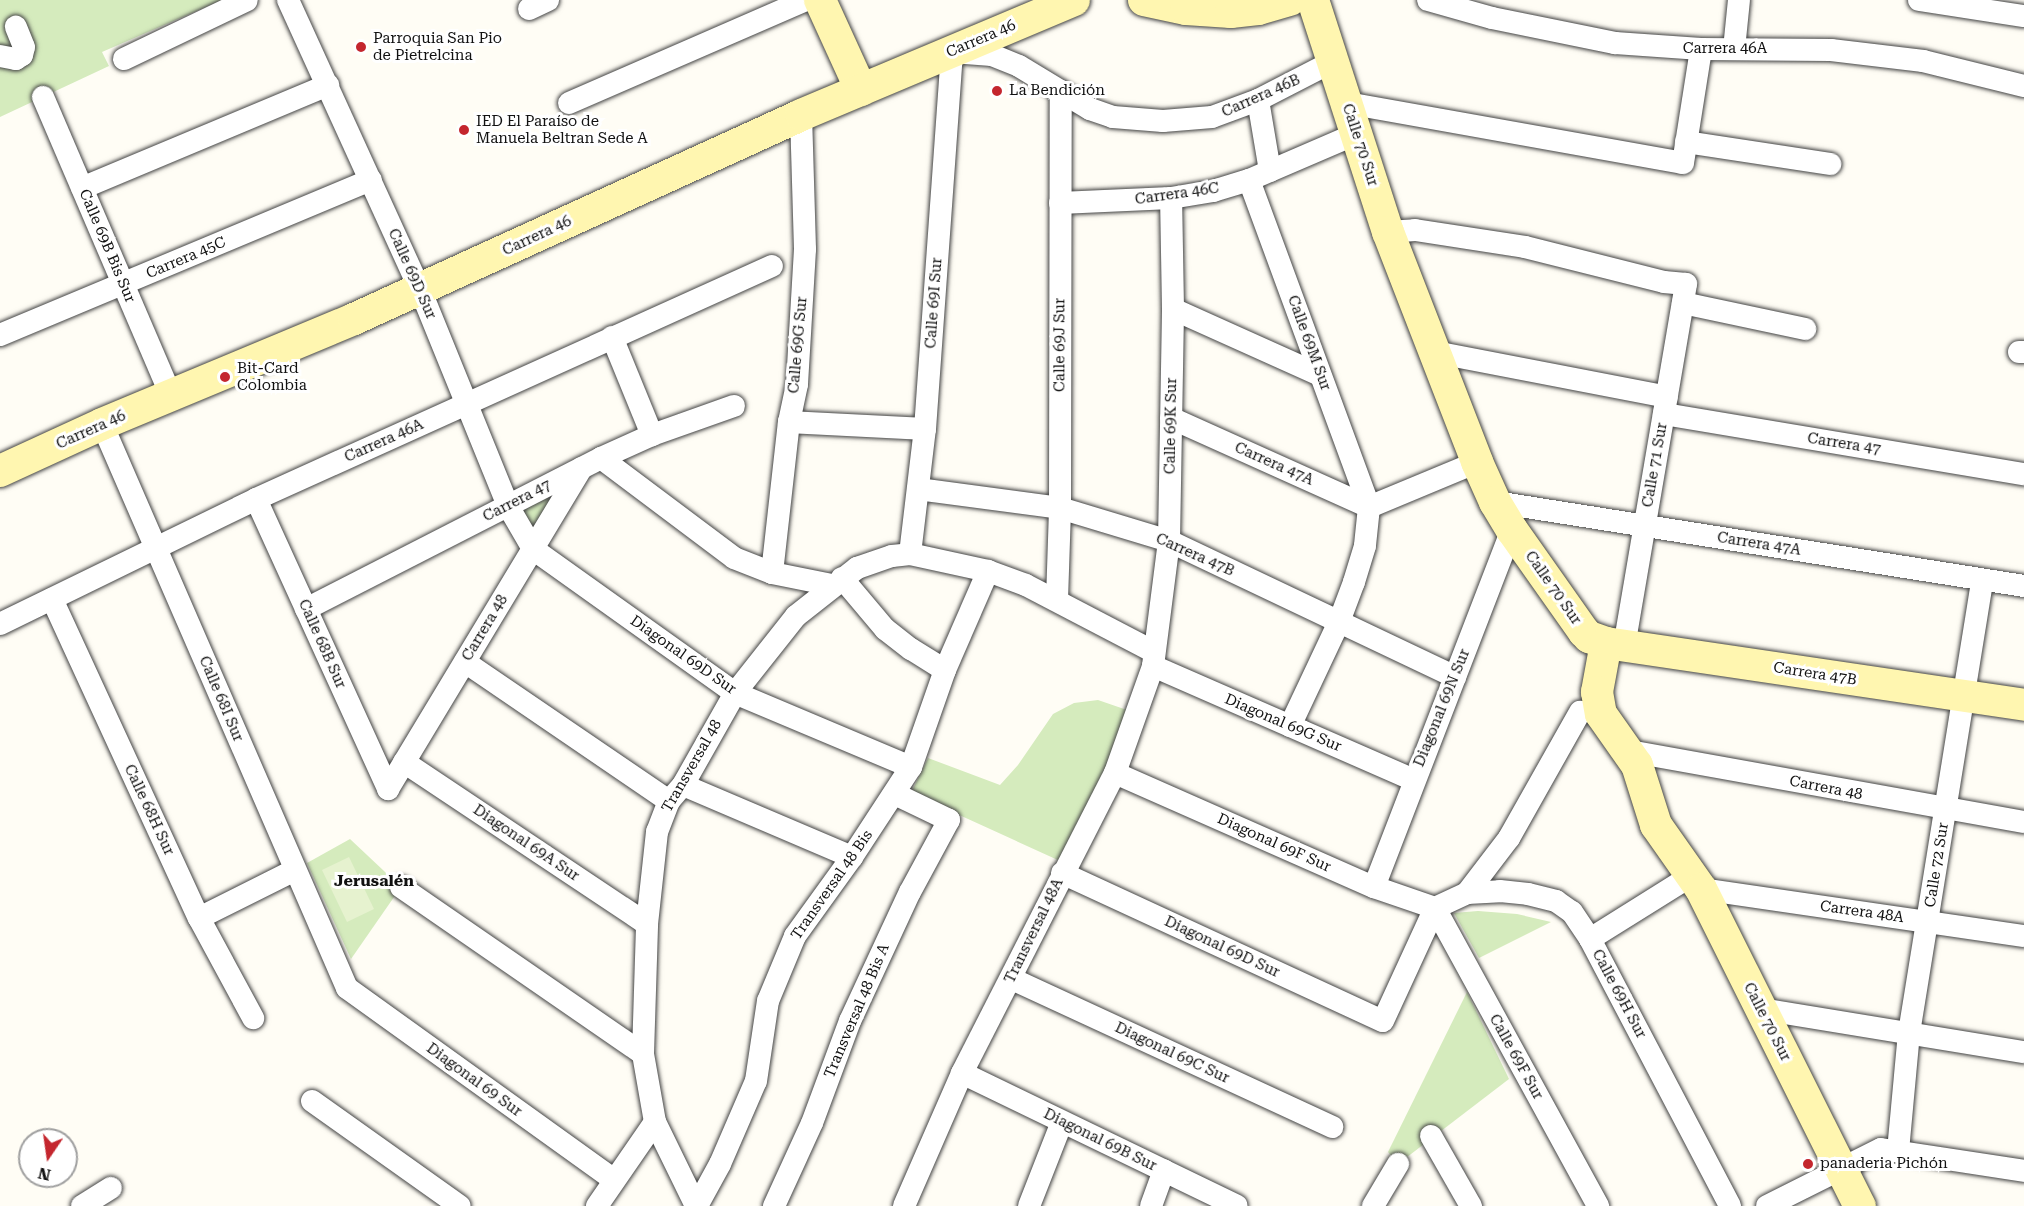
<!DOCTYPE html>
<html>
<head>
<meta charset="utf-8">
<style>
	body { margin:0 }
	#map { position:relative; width:2024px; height:1206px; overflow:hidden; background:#fffdf5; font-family:"Roboto Serif",serif }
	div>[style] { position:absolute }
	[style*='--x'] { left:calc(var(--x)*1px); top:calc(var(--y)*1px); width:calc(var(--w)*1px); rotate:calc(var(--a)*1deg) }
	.green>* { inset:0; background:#d5ebbd }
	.pitch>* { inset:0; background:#e6f2cf }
	.roads { filter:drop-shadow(0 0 2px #444) drop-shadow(0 0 2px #444) }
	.street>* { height:22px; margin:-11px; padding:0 11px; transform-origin:11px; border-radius:11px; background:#fff }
	.secondary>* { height:32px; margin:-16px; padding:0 16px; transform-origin:16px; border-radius:16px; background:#fff6b0 }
	.dots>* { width:16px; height:16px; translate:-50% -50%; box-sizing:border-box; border:3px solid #fff; border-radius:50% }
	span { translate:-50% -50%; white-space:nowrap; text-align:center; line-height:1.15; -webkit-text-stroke:6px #fff; paint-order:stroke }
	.poi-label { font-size:15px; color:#111 }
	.left { translate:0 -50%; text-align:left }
	.street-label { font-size:15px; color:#111 }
	.neighbourhood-label { font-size:16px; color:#111; font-weight:700 }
	.north { position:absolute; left:18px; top:1128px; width:60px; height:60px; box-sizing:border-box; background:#fff; border:2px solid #a0a0a0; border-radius:50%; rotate:193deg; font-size:16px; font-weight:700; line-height:24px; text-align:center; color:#111 }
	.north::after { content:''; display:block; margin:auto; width:21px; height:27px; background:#c4262e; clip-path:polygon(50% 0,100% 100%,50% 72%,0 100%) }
</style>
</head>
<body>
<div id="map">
	<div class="green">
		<div style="clip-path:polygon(0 0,222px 0,102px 52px,109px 66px,0 117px)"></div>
		<div style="clip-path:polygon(560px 490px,533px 533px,521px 510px)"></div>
		<div style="clip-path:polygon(1098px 700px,1127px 710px,1104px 771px,1060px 861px,911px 793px,928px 758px,1000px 785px,1018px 765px,1053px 714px,1074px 703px)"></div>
		<div style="clip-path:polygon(350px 839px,401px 887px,351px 959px,307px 863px)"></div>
		<div style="clip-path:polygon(1478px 911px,1517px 914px,1551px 922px,1479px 958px,1454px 913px)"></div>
		<div style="clip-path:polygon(1467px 992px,1509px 1079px,1398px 1164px,1388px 1152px)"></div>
	</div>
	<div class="pitch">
		<div style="clip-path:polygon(349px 857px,374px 909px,347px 922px,322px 870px)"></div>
	</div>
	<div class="roads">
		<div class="street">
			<div style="--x:288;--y:0;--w:318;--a:65.5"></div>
			<div style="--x:420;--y:289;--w:234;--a:67.9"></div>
			<div style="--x:508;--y:506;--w:50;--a:59.8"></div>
			<div style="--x:533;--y:549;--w:248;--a:35.5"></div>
			<div style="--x:735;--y:693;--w:191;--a:22.8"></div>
			<div style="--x:1428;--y:0;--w:66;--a:15.7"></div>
			<div style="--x:1492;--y:18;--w:126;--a:11.5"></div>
			<div style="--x:1615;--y:43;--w:86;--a:4"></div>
			<div style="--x:1701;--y:49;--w:130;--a:0.4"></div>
			<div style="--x:1831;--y:50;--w:93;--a:6.8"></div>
			<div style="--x:1923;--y:61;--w:104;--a:13.9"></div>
			<div style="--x:1919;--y:0;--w:106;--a:8.7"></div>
			<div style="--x:529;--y:9;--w:21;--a:-25"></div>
			<div style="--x:1734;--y:49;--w:49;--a:-84.2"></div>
			<div style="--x:0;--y:56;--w:16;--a:11"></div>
			<div style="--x:16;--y:59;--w:7;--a:-34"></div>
			<div style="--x:22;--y:55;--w:8;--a:-76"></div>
			<div style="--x:24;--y:47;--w:22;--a:-112"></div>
			<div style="--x:124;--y:59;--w:136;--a:-25.6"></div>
			<div style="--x:43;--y:97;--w:324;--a:66.8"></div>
			<div style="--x:1258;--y:100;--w:72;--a:80.4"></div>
			<div style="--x:569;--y:103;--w:258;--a:-23.5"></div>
			<div style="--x:1347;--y:103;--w:341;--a:10.1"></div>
			<div style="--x:1683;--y:163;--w:115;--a:-81"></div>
			<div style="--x:1686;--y:142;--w:146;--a:8.7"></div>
			<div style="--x:1249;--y:180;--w:348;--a:69.8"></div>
			<div style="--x:1369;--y:507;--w:39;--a:96"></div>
			<div style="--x:1365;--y:546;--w:38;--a:107"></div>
			<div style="--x:1354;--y:582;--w:43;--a:110.6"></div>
			<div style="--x:1339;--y:622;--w:115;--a:115.2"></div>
			<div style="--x:82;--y:188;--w:267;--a:-22.7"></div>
			<div style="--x:1060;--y:203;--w:111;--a:-2.6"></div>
			<div style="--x:1171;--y:198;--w:43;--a:-9.5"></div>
			<div style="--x:1213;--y:191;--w:38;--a:-17"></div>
			<div style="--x:1249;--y:180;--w:116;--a:-23.3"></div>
			<div style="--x:1388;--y:232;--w:27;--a:-4"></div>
			<div style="--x:1415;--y:230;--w:111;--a:8.8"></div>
			<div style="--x:1525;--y:247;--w:143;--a:14.1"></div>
			<div style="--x:1664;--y:282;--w:22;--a:5"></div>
			<div style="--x:1686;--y:284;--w:366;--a:99.7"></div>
			<div style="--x:1683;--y:303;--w:125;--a:12"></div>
			<div style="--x:1173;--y:309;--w:161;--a:24.2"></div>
			<div style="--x:0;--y:335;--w:402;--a:-22.7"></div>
			<div style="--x:612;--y:337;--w:106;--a:67.8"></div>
			<div style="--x:1434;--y:352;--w:237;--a:10.9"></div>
			<div style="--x:2019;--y:352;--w:5;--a:0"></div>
			<div style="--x:1664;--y:414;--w:365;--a:9.5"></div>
			<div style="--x:1171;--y:418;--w:217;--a:24.2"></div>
			<div style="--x:1369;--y:507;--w:117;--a:-22.6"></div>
			<div style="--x:789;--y:422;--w:136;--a:2.9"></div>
			<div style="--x:102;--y:424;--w:615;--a:66.52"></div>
			<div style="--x:347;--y:988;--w:329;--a:35.7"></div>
			<div style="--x:601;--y:458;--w:166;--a:36.9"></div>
			<div style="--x:734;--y:558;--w:41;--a:21.5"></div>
			<div style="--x:772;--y:573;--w:61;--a:11.3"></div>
			<div style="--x:918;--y:489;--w:143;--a:7.6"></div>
			<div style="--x:1060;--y:508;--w:114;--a:16.8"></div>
			<div style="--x:1169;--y:541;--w:317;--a:25.4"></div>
			<div style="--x:256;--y:499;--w:319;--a:65.5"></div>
			<div style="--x:1495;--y:502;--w:536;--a:9.02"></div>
			<div style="--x:910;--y:554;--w:126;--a:-83.2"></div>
			<div style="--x:925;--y:429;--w:378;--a:-85.9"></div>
			<div style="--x:952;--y:52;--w:40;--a:4.3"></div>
			<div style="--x:992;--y:55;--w:29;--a:22"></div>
			<div style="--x:1019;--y:66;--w:83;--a:31.2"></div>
			<div style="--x:1090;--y:109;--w:24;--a:19"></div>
			<div style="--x:1113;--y:117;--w:50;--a:4.6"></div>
			<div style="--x:1163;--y:121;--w:49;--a:-4.7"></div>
			<div style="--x:1212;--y:117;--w:49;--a:-20.3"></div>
			<div style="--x:1258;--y:100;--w:83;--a:-27.2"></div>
			<div style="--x:772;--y:573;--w:152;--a:-83.6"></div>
			<div style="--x:789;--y:422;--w:39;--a:-78"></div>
			<div style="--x:797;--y:384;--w:135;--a:-86.6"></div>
			<div style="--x:805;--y:249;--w:134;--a:-91.7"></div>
			<div style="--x:842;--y:578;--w:67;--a:49.9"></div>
			<div style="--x:885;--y:629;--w:33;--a:38"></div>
			<div style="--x:911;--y:649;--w:40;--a:32"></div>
			<div style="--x:52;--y:599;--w:351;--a:65.3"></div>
			<div style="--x:199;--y:918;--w:114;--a:61.6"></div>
			<div style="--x:1057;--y:600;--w:92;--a:-88.1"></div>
			<div style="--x:1060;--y:508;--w:417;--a:-89.9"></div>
			<div style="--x:306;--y:609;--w:331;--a:-27.1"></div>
			<div style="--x:601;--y:458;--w:56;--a:-24.3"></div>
			<div style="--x:652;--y:435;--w:87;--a:-19.5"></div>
			<div style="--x:0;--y:624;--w:285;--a:-26"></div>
			<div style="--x:256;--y:499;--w:566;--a:-24.3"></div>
			<div style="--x:465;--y:662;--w:247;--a:34.3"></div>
			<div style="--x:1153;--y:666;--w:285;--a:23.6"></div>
			<div style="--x:1629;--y:751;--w:401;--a:10.2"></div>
			<div style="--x:404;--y:762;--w:292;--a:33.7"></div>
			<div style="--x:1115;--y:773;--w:283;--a:23.8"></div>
			<div style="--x:1374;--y:887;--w:65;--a:19"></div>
			<div style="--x:683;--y:785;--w:184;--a:23.1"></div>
			<div style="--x:388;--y:789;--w:375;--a:-58.9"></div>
			<div style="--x:1062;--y:873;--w:353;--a:24.8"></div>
			<div style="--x:1383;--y:1021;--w:124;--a:-65.3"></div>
			<div style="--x:401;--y:887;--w:294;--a:34.6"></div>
			<div style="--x:1374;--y:887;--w:383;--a:-68.9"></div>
			<div style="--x:1701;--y:889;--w:326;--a:8.3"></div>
			<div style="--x:1467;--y:893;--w:69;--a:-52.6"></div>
			<div style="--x:1509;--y:838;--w:145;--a:-60.6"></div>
			<div style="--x:1435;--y:908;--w:35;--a:-25"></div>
			<div style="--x:1467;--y:893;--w:33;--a:-3"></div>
			<div style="--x:1500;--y:891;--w:28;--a:6"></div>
			<div style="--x:1528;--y:894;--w:29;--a:14"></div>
			<div style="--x:1556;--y:901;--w:19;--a:35"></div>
			<div style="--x:1572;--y:912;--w:32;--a:56"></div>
			<div style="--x:1590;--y:939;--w:301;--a:62.3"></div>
			<div style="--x:1435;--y:908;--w:340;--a:61.3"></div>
			<div style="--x:199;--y:918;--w:107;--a:-26.6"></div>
			<div style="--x:1590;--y:939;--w:119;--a:-32"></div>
			<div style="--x:1012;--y:979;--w:353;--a:24.8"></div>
			<div style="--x:1760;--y:1009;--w:267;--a:9.3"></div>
			<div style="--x:962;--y:1073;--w:305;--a:25.8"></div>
			<div style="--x:312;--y:1101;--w:181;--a:35.4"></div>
			<div style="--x:1431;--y:1136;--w:81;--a:60.3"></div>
			<div style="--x:1898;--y:1151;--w:119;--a:-84.7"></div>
			<div style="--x:1909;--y:1033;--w:459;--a:-80.8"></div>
			<div style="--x:82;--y:1206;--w:34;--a:-32"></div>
			<div style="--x:597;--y:1206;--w:102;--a:-55.4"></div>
			<div style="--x:696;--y:1206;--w:93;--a:-116"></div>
			<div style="--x:655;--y:1122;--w:69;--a:-100"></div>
			<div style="--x:643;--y:1054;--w:130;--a:-88.2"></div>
			<div style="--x:647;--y:924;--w:93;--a:-83.8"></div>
			<div style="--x:657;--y:832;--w:33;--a:-69"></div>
			<div style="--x:669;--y:801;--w:21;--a:-49"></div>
			<div style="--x:683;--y:785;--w:106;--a:-60.5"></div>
			<div style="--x:735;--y:693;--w:98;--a:-51.6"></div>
			<div style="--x:796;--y:616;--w:78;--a:-38.2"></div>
			<div style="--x:857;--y:568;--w:37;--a:-19"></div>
			<div style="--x:892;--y:556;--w:18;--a:-6"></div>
			<div style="--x:910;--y:554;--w:80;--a:12.3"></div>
			<div style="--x:988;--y:571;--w:40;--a:20.2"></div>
			<div style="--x:1026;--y:585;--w:144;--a:27.6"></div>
			<div style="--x:697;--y:1206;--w:48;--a:-61.3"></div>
			<div style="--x:720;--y:1164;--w:90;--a:-66.6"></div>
			<div style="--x:756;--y:1081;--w:81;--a:-81.5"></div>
			<div style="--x:768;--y:1001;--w:70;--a:-67.4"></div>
			<div style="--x:795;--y:936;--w:97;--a:-54.2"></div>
			<div style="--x:852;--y:857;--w:108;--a:-56.8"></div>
			<div style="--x:911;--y:767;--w:103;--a:-70.7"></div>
			<div style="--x:945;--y:670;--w:108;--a:-66.5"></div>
			<div style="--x:774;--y:1206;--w:91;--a:-65.4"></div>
			<div style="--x:812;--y:1123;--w:109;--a:-69.6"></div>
			<div style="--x:850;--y:1021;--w:142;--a:-65.1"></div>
			<div style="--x:910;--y:892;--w:82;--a:-61.6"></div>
			<div style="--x:949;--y:820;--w:60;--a:-154.3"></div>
			<div style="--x:904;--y:1206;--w:145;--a:-66.4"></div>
			<div style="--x:962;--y:1073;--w:337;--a:-63"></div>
			<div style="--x:1115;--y:773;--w:114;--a:-70.4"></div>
			<div style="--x:1153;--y:666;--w:126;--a:-82.7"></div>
			<div style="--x:1169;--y:541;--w:232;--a:-89"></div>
			<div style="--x:1173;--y:309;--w:111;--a:-91"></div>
			<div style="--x:1029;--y:1206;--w:90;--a:-68.6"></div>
			<div style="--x:1151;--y:1206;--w:38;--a:-70"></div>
			<div style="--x:1373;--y:1206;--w:49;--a:-59.2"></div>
			<div style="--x:1767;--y:1206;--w:127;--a:-26.6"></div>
			<div style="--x:1881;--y:1149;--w:145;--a:8.7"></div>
		</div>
		<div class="secondary">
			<div style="--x:820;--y:0;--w:99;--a:65.5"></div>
			<div style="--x:1144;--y:0;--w:43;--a:12.1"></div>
			<div style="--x:1186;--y:9;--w:45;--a:3.8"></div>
			<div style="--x:1231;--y:12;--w:27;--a:-6"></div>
			<div style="--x:1258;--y:9;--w:33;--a:-16"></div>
			<div style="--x:1313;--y:0;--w:244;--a:72.1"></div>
			<div style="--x:1388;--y:232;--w:247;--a:68.8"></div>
			<div style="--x:1477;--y:462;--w:44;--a:65.8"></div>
			<div style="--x:1495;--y:502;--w:33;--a:59"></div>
			<div style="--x:1512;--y:530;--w:125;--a:54.8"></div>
			<div style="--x:1584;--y:632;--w:7;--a:45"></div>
			<div style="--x:1589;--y:637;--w:18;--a:19"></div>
			<div style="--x:1606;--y:643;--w:423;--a:8.4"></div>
			<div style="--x:0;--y:471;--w:112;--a:-24.7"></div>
			<div style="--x:102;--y:424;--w:273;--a:-22.6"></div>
			<div style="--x:354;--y:319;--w:491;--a:-24.5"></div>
			<div style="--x:801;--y:115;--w:296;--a:-22.8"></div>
			<div style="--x:1606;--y:643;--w:50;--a:100.4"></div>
			<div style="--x:1597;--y:692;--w:22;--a:80"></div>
			<div style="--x:1601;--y:714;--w:62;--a:54.8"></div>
			<div style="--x:1637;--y:765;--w:63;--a:72.4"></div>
			<div style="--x:1656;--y:825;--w:78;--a:54.9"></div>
			<div style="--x:1701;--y:889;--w:355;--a:63.4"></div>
		</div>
	</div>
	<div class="dots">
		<div style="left:361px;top:47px;background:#c4262e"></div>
		<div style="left:997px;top:91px;background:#c4262e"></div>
		<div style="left:464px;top:130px;background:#c4262e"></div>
		<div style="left:225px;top:377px;background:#c4262e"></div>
		<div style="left:1808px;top:1164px;background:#c4262e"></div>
	</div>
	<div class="poi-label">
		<span class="left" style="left:373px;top:47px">Parroquia San Pio<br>de Pietrelcina</span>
		<span class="left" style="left:1009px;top:91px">La Bendición</span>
		<span class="left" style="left:476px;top:130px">IED El Paraíso de<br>Manuela Beltran Sede A</span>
		<span class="left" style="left:237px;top:377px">Bit-Card<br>Colombia</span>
		<span class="left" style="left:1820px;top:1164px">panaderia Pichón</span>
	</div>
	<div class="street-label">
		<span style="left:981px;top:39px;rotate:-23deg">Carrera 46</span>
		<span style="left:1725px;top:49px">Carrera 46A</span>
		<span style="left:1261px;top:96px;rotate:-24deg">Carrera 46B</span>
		<span style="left:1360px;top:145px;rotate:72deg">Calle 70 Sur</span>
		<span style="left:1177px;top:194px;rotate:-8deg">Carrera 46C</span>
		<span style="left:537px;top:236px;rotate:-25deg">Carrera 46</span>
		<span style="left:107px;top:246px;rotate:67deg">Calle 69B Bis Sur</span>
		<span style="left:186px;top:258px;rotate:-23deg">Carrera 45C</span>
		<span style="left:412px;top:274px;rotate:66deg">Calle 69D Sur</span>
		<span style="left:934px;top:303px;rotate:-86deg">Calle 69I Sur</span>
		<span style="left:1309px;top:343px;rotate:70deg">Calle 69M Sur</span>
		<span style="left:798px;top:345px;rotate:-85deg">Calle 69G Sur</span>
		<span style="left:1060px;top:345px;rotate:-90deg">Calle 69J Sur</span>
		<span style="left:1171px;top:426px;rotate:-89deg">Calle 69K Sur</span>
		<span style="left:91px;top:430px;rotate:-24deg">Carrera 46</span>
		<span style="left:384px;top:441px;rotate:-24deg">Carrera 46A</span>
		<span style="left:1844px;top:444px;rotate:9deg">Carrera 47</span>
		<span style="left:1274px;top:464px;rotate:24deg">Carrera 47A</span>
		<span style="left:1655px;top:465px;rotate:-80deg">Calle 71 Sur</span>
		<span style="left:517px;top:501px;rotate:-27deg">Carrera 47</span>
		<span style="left:1759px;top:544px;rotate:9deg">Carrera 47A</span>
		<span style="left:1195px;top:555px;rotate:24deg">Carrera 47B</span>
		<span style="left:1553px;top:588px;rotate:55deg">Calle 70 Sur</span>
		<span style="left:485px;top:628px;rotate:-59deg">Carrera 48</span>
		<span style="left:322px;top:644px;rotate:66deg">Calle 68B Sur</span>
		<span style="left:683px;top:655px;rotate:35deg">Diagonal 69D Sur</span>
		<span style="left:1815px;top:674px;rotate:9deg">Carrera 47B</span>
		<span style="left:221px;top:699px;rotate:67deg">Calle 68I Sur</span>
		<span style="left:1442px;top:708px;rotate:-68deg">Diagonal 69N Sur</span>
		<span style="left:1283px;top:723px;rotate:23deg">Diagonal 69G Sur</span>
		<span style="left:692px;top:766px;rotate:-60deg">Transversal 48</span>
		<span style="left:1826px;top:788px;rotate:11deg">Carrera 48</span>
		<span style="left:149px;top:810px;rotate:65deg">Calle 68H Sur</span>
		<span style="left:526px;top:843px;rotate:34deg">Diagonal 69A Sur</span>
		<span style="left:1274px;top:843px;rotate:24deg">Diagonal 69F Sur</span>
		<span style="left:1937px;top:865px;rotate:-81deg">Calle 72 Sur</span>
		<span style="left:832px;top:885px;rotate:-55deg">Transversal 48 Bis</span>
		<span style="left:1862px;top:912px;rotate:8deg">Carrera 48A</span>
		<span style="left:1034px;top:931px;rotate:-64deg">Transversal 48A</span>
		<span style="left:1222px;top:947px;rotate:25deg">Diagonal 69D Sur</span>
		<span style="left:1619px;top:994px;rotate:62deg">Calle 69H Sur</span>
		<span style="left:857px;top:1011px;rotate:-67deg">Transversal 48 Bis A</span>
		<span style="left:1767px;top:1022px;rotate:63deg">Calle 70 Sur</span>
		<span style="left:1172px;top:1053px;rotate:25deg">Diagonal 69C Sur</span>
		<span style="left:1516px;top:1057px;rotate:61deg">Calle 69F Sur</span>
		<span style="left:474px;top:1080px;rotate:36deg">Diagonal 69 Sur</span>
		<span style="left:1100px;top:1140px;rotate:26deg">Diagonal 69B Sur</span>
	</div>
	<div class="neighbourhood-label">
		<span style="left:374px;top:881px">Jerusalén</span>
	</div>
	<div class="north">N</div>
</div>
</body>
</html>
